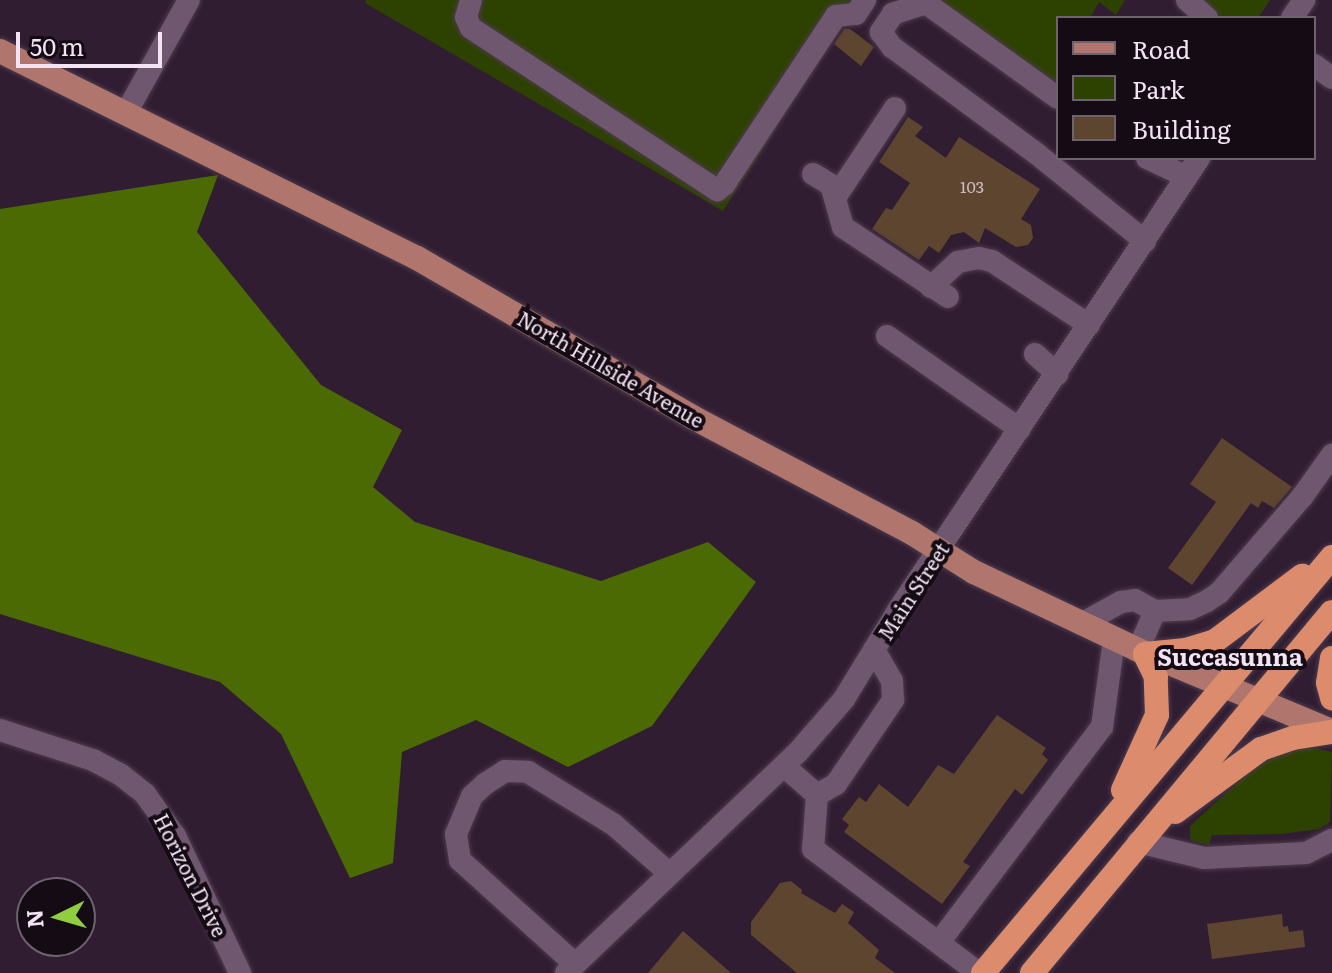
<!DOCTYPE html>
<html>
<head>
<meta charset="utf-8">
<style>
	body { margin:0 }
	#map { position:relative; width:1332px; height:973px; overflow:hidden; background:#311d32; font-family:Literata,serif }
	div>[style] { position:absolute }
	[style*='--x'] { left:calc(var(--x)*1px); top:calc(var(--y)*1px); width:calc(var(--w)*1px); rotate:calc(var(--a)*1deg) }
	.green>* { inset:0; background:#2d4200 }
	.forest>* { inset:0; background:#4b6a03 }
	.building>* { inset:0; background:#5e4530 }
	.roads { filter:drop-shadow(0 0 2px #4d3b4d) drop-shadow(0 0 2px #4d3b4d) }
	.minor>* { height:22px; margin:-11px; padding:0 11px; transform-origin:11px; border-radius:11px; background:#6f576f }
	.major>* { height:24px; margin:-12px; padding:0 12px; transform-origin:12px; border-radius:12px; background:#b0766d }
	.highway>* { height:24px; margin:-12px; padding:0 12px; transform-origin:12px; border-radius:12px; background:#dc8b6c }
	span { translate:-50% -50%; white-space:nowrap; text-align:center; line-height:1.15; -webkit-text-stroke:8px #140b14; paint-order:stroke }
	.number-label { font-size:16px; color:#cdbcc2 }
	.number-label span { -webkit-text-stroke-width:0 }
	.street-label { font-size:20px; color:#f2e4f2 }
	.quarter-label { font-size:24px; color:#f2e4f2; font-weight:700 }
	.legend { position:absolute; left:1056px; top:16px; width:260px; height:144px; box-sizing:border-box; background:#140b14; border:2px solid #6d626d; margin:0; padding:10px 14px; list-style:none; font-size:24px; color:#f2e4f2 }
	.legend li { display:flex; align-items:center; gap:16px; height:40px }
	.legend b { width:40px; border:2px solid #6d626d }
	.north { position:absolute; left:16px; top:877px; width:80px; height:80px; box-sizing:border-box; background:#140b14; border:2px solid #6d626d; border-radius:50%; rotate:265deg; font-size:22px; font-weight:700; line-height:32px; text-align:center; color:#f2e4f2 }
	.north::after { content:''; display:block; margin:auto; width:28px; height:36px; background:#91cd40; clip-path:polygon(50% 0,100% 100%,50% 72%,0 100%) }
	.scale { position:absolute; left:16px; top:32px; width:146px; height:36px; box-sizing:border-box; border:4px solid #f2e4f2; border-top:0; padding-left:10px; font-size:24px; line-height:28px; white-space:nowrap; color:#f2e4f2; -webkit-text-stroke:6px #140b14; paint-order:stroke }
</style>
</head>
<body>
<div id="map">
	<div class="green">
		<div style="clip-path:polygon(366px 0,858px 0,723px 211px,365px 3px)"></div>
		<div style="clip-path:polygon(930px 0,1125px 0,1116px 15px,1099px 2px,1090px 18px,1058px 18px,1058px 83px)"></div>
		<div style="clip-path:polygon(1198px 0,1270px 0,1258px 18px,1225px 18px,1209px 11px)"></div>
		<div style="clip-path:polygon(1310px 747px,1332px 752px,1330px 822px,1319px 829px,1281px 834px,1212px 835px,1209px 845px,1190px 840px,1190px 826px,1270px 753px)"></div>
	</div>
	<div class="forest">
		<div style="clip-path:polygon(218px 175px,197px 232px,321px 385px,402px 430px,373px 487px,415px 522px,601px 581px,708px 542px,756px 582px,652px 726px,568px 767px,476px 720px,402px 752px,393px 863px,350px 878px,281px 734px,220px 682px,0 614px,0 209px)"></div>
	</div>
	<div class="building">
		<div style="clip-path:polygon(844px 29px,850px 29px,874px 47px,861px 66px,834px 44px)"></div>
		<div style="clip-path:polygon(908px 117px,923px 127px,915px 136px,946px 158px,959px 137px,1040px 189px,1021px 219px,1031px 225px,1033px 238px,1028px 245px,1016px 247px,985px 228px,979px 243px,964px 232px,951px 235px,939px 253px,929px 246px,919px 260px,872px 229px,886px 208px,892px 210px,910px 183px,879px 162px)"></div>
		<div style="clip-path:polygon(1222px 438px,1292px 487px,1274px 508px,1262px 501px,1258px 508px,1251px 503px,1192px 585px,1168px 568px,1216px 502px,1190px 484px)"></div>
		<div style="clip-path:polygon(997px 715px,1046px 748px,1042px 754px,1048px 760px,1022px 795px,1015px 789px,963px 862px,970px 866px,942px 904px,844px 832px,849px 825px,842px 819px,859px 797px,866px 802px,879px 784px,908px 807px,938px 765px,954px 774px)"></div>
		<div style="clip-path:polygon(791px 881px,802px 890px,801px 893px,835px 913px,842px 904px,854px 912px,848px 923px,879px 950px,875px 958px,895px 973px,797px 973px,751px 935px,751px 922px,780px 883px)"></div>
		<div style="clip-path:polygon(1282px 914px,1283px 927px,1288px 926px,1289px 932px,1303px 930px,1305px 947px,1212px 959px,1207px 924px)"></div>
		<div style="clip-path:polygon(683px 931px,731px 973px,648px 973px)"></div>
	</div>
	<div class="roads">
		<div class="minor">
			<div style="--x:471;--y:0;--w:18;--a:106"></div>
			<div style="--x:466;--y:17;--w:12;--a:66"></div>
			<div style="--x:471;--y:28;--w:295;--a:33.4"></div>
			<div style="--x:717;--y:190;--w:9;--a:-36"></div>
			<div style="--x:724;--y:185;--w:203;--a:-56.5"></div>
			<div style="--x:836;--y:16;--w:20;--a:-6"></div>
			<div style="--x:856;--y:14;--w:17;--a:-57"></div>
			<div style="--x:1187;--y:0;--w:27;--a:42"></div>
			<div style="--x:1292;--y:18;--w:22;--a:-56"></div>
			<div style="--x:1314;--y:65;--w:22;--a:36"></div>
			<div style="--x:1058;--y:98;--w:163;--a:-144.3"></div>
			<div style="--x:926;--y:3;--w:35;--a:162"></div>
			<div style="--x:893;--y:14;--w:22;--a:124"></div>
			<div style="--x:881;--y:32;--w:19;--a:54"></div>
			<div style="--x:892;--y:47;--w:180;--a:36.4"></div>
			<div style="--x:1037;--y:154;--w:139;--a:38.9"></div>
			<div style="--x:126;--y:113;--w:129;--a:-60.9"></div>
			<div style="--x:1147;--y:158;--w:44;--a:25.4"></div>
			<div style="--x:813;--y:174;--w:21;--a:31"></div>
			<div style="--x:831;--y:185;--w:44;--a:74.1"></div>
			<div style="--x:843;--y:227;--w:126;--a:33.7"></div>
			<div style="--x:835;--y:198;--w:108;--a:-56.3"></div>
			<div style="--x:931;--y:287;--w:37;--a:-43"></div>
			<div style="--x:958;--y:262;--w:21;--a:-11"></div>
			<div style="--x:979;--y:258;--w:13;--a:13"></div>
			<div style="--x:992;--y:261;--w:116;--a:33.4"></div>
			<div style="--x:887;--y:336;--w:162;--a:35"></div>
			<div style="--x:1035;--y:354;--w:30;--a:42"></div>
			<div style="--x:1083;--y:623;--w:43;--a:-28.9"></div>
			<div style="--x:1121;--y:602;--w:14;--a:-8"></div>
			<div style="--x:1135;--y:600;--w:23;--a:29"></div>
			<div style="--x:1155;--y:611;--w:35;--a:-3"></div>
			<div style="--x:1190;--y:609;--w:19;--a:-25"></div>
			<div style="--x:1207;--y:601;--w:14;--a:-34"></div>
			<div style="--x:1219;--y:593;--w:127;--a:-49.2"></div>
			<div style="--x:1302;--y:497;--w:52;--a:-54.5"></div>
			<div style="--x:1138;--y:650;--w:43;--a:-66.4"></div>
			<div style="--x:0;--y:730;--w:98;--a:17.9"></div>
			<div style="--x:93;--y:760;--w:32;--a:28"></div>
			<div style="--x:121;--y:775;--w:31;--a:38"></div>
			<div style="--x:145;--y:794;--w:52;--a:54.5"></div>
			<div style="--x:175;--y:836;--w:152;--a:64.6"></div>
			<div style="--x:784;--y:766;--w:44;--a:41.3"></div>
			<div style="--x:817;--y:795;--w:54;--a:94.2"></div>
			<div style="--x:813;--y:849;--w:207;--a:36.8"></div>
			<div style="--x:817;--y:795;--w:22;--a:-30"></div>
			<div style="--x:836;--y:784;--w:102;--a:-55.8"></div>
			<div style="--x:893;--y:700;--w:19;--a:-93"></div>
			<div style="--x:892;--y:681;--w:36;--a:-120"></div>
			<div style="--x:1138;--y:842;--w:68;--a:13.6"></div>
			<div style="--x:1204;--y:858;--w:102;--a:-2.8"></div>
			<div style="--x:1306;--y:853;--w:29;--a:-27"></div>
			<div style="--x:940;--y:941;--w:268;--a:-52.9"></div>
			<div style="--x:1102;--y:727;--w:89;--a:-82.2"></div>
			<div style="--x:575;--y:964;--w:155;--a:-137.9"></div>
			<div style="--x:460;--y:860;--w:26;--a:-99"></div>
			<div style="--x:456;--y:834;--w:41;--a:-67.2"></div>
			<div style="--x:472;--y:796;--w:18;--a:-43"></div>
			<div style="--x:485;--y:784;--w:24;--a:-33"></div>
			<div style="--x:505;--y:771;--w:23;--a:2"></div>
			<div style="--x:528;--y:772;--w:100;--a:31.5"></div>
			<div style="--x:613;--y:824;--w:74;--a:41.2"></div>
			<div style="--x:566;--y:973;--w:320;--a:-43.6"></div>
			<div style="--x:798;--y:752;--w:70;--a:-49"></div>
			<div style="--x:844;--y:699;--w:105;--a:-58.6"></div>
			<div style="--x:899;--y:609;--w:542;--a:-56.37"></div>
		</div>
		<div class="major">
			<div style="--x:0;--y:51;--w:466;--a:26.4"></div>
			<div style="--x:417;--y:258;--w:320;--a:30"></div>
			<div style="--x:694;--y:418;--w:246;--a:27.8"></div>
			<div style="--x:912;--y:533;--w:73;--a:32.2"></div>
			<div style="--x:974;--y:572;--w:182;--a:25.4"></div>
			<div style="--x:1138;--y:650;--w:210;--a:22.7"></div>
		</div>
		<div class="highway">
			<div style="--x:1332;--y:658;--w:25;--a:99"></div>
			<div style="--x:1328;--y:683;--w:16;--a:75"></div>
			<div style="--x:1123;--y:790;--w:82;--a:-65.6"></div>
			<div style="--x:1157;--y:715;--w:38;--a:-92"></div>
			<div style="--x:1156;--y:677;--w:25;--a:-116"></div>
			<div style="--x:1145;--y:654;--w:41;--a:-5.6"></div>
			<div style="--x:1186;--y:650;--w:30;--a:-17"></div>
			<div style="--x:1215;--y:641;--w:109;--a:-36.8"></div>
			<div style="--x:1175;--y:812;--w:107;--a:-36.2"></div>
			<div style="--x:1261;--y:749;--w:34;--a:-19"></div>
			<div style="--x:1293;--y:738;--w:39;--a:-9"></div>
			<div style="--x:983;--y:973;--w:543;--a:-50.01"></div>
			<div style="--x:1032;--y:973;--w:469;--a:-50.3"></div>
		</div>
	</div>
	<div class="number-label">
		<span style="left:972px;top:186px">103</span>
	</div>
	<div class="street-label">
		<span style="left:611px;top:369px;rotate:30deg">North Hillside Avenue</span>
		<span style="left:913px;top:591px;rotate:-57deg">Main Street</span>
		<span style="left:191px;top:875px;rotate:63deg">Horizon Drive</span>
	</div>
	<div class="quarter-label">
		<span style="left:1230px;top:656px">Succasunna</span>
	</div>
	<ul class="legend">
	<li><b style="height:10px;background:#b0766d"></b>Road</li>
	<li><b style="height:22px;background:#2d4200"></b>Park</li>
	<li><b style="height:22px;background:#5e4530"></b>Building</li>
	</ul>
	<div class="north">N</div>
	<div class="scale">50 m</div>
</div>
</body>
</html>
